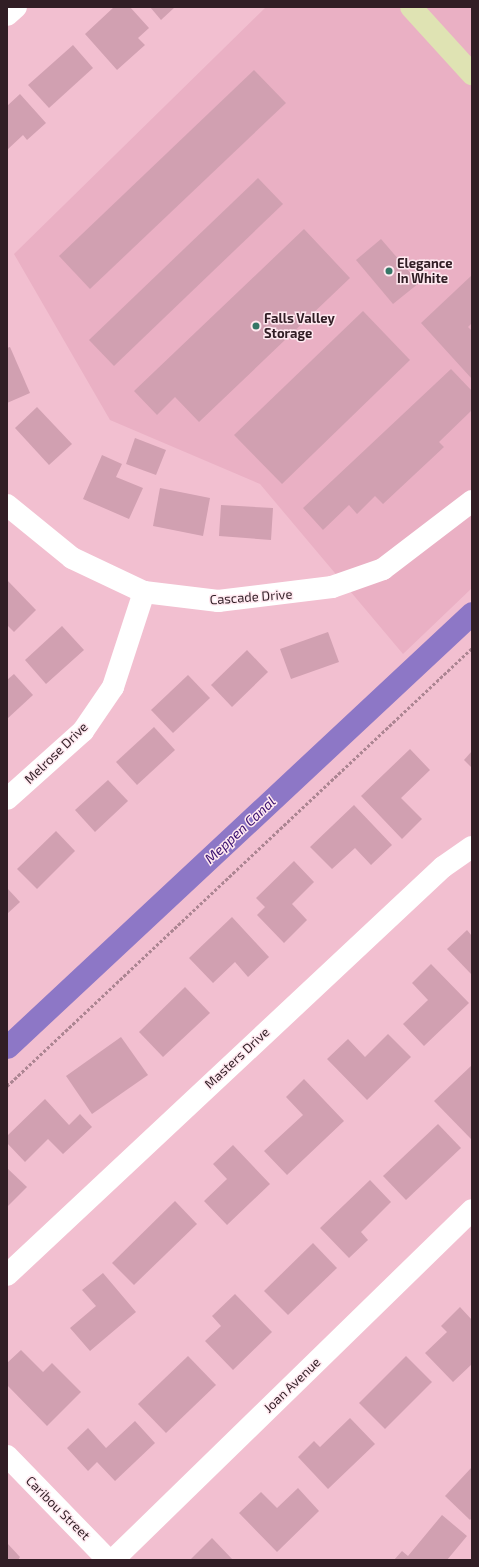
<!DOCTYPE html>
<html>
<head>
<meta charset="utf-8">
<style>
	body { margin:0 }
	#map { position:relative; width:479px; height:1567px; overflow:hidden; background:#f2bfd0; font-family:"Exo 2",sans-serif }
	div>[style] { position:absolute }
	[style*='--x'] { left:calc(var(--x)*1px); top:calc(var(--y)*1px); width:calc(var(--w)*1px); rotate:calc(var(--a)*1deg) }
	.built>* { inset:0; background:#eab0c4 }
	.canal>* { height:23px; margin:-11.5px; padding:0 11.5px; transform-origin:11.5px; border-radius:11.5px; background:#8d77c6 }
	.building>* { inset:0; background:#d1a0b1 }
	.path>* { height:2.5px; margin-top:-1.25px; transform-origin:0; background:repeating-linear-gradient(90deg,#ac8592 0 3px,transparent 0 5px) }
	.minor>* { height:22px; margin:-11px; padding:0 11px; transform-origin:11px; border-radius:11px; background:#fff }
	.secondary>* { height:22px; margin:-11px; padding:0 11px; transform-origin:11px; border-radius:11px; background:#dfe3b3 }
	.dots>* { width:11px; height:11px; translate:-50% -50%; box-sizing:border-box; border:2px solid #ffe9f0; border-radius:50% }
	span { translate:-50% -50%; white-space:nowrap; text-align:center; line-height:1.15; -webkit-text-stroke:3px #ffe9f0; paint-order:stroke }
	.poi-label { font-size:13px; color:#311e25; font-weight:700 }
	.left { translate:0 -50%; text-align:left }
	.street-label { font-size:13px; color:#311e25 }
	.water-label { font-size:14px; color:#3a1171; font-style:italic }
	.frame { position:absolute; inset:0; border:8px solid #311e25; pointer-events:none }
</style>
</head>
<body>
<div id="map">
	<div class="built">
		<div style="clip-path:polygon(266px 7px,472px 7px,472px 588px,403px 654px,260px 484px,110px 420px,14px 254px)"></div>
	</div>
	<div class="canal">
		<div style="--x:7;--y:1047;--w:636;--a:-43.03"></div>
	</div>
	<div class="building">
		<div style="clip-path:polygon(114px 7px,130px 7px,149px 28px,138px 38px,145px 45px,117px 70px,85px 34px)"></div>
		<div style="clip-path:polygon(150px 7px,175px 7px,161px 20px)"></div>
		<div style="clip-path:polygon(73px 45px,93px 68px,49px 108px,28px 85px)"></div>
		<div style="clip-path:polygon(254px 70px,286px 103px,90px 289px,59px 256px)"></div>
		<div style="clip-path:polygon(20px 94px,46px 123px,27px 140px,23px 135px,7px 150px,7px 106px)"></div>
		<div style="clip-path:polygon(258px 178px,283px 204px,114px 366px,89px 340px)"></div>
		<div style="clip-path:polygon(304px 229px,350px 278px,199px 422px,175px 397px,157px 415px,134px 391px)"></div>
		<div style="clip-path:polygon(381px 239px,419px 283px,393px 304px,356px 260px)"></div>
		<div style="clip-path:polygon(472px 275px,472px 323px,468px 327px,472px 331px,472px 379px,421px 323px)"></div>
		<div style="clip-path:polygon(363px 311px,410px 360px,282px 484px,234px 435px)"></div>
		<div style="clip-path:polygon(10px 347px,30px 393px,7px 403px,7px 348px)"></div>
		<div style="clip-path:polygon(451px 369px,472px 391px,472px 410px,439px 442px,444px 447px,383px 504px,375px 496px,357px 514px,349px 505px,323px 530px,303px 508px)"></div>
		<div style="clip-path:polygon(37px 407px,72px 444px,49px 465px,15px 428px)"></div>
		<div style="clip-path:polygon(135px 438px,166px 450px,156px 475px,126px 464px)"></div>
		<div style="clip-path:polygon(102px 455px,122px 464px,116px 477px,143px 488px,129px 519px,83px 499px)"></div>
		<div style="clip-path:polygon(160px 488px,210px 498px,203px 536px,153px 526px)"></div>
		<div style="clip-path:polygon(221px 505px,273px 508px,271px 540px,219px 536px)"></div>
		<div style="clip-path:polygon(7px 580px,36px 610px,14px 632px,7px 625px)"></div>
		<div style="clip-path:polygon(62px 626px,84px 650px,46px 684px,25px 660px)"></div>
		<div style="clip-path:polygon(328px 632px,339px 662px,291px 679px,280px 649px)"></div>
		<div style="clip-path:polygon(247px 650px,268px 672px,232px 707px,211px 685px)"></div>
		<div style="clip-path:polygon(14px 674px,33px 695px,7px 719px,7px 680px)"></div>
		<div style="clip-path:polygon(188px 675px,210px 698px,173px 733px,151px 710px)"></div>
		<div style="clip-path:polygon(154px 727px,175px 750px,137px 785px,116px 762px)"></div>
		<div style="clip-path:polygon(410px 749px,430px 770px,401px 798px,422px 819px,402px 839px,361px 796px)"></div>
		<div style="clip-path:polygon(472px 751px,472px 768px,464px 760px)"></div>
		<div style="clip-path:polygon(108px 780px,128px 801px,95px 832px,75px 810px)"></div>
		<div style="clip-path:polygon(354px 805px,392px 845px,371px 865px,355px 848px,332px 869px,310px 847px)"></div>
		<div style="clip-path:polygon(56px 831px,75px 851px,37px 889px,17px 869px)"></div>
		<div style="clip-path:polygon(294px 861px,314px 882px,292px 904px,307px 920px,284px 943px,257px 915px,265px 907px,256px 898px)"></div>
		<div style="clip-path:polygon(7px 888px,20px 902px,7px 914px)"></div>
		<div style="clip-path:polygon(232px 917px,269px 957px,248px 977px,235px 962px,213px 983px,189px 958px)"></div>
		<div style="clip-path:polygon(467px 930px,472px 936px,472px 975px,447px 949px)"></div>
		<div style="clip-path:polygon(431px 964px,469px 1003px,424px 1046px,403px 1024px,428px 1000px,412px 983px)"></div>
		<div style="clip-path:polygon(185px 987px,210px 1013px,163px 1057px,139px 1032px)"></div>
		<div style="clip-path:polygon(388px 1034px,411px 1057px,367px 1100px,327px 1059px,348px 1039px,365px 1057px)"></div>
		<div style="clip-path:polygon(121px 1037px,148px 1075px,92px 1114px,66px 1076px)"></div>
		<div style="clip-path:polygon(472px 1065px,472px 1140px,434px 1101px)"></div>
		<div style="clip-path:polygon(304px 1079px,344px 1121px,287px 1175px,264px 1151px,303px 1115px,286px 1097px)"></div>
		<div style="clip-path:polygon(45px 1099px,69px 1125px,80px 1114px,92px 1127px,63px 1154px,48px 1139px,25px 1162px,7px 1143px,7px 1136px)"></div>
		<div style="clip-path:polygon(438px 1124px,461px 1148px,406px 1200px,383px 1176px)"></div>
		<div style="clip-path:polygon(233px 1145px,270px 1184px,227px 1225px,204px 1201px,227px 1179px,213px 1164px)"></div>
		<div style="clip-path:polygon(7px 1168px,27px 1187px,7px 1207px)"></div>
		<div style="clip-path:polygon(370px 1180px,391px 1202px,361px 1232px,368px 1240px,349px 1258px,320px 1228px)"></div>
		<div style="clip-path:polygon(175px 1201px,197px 1224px,134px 1285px,112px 1263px)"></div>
		<div style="clip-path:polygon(313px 1243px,337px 1268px,288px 1315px,264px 1291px)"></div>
		<div style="clip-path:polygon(103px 1273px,136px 1312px,90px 1351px,70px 1328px,96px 1306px,82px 1290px)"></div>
		<div style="clip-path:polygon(235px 1294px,272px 1332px,233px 1370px,205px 1341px,221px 1326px,212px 1316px)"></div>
		<div style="clip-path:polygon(460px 1307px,472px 1320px,472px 1364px,453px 1382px,425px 1353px,447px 1332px,441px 1326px)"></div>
		<div style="clip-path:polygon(21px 1350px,43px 1372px,52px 1363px,81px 1392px,47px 1426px,7px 1385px,7px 1363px)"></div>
		<div style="clip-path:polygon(188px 1356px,216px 1385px,166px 1433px,138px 1404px)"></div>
		<div style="clip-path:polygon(406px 1356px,432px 1382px,385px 1429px,359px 1403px)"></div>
		<div style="clip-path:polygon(350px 1418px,375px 1444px,328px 1489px,298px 1457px,314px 1441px,320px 1447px)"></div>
		<div style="clip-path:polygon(135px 1421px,155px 1443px,115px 1481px,97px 1462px,88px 1471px,67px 1448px,88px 1428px,106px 1448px)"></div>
		<div style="clip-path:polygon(472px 1467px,472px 1518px,470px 1520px,445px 1496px)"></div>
		<div style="clip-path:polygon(298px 1488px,319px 1511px,277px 1552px,239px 1513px,261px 1492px,277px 1508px)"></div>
		<div style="clip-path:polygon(442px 1515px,467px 1536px,447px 1560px,394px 1560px,402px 1551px,408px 1556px)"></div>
		<div style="clip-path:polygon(212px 1538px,233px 1560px,190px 1560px)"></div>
		<div style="clip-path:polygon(7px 1543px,20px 1557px,18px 1560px,7px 1560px)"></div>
	</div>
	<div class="path">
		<div style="--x:7;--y:1086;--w:639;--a:-43.29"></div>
	</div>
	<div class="minor">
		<div style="--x:7;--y:15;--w:12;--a:-42"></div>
		<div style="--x:7;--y:505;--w:84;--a:39.2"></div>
		<div style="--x:72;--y:558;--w:80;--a:25.3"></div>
		<div style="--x:144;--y:592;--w:75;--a:6.9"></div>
		<div style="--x:218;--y:601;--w:115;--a:-7"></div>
		<div style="--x:332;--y:587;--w:54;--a:-19.4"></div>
		<div style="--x:383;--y:569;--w:112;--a:-37.4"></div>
		<div style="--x:7;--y:799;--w:102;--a:-41.8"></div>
		<div style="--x:83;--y:731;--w:53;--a:-55.7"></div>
		<div style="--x:113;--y:687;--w:100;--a:-71.9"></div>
		<div style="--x:7;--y:1275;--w:597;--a:-43.1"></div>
		<div style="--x:443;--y:867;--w:35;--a:-35"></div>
		<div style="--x:7;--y:1456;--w:145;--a:45.8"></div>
		<div style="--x:113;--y:1560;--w:501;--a:-44.27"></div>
	</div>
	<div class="secondary">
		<div style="--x:411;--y:7;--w:91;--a:47.7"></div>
	</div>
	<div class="dots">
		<div style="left:389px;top:271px;background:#357767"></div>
		<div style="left:256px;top:326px;background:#357767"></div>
	</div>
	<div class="poi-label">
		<span class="left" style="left:397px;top:271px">Elegance<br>In White</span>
		<span class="left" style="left:264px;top:326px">Falls Valley<br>Storage</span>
	</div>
	<div class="street-label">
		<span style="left:251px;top:597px;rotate:-4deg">Cascade Drive</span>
		<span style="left:56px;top:753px;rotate:-44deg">Melrose Drive</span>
		<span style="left:237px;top:1058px;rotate:-43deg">Masters Drive</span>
		<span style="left:292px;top:1385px;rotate:-44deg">Joan Avenue</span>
		<span style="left:58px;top:1508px;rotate:45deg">Caribou Street</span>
	</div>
	<div class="water-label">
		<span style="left:240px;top:830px;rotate:-43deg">Meppen Canal</span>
	</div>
	<div class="frame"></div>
</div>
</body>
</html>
